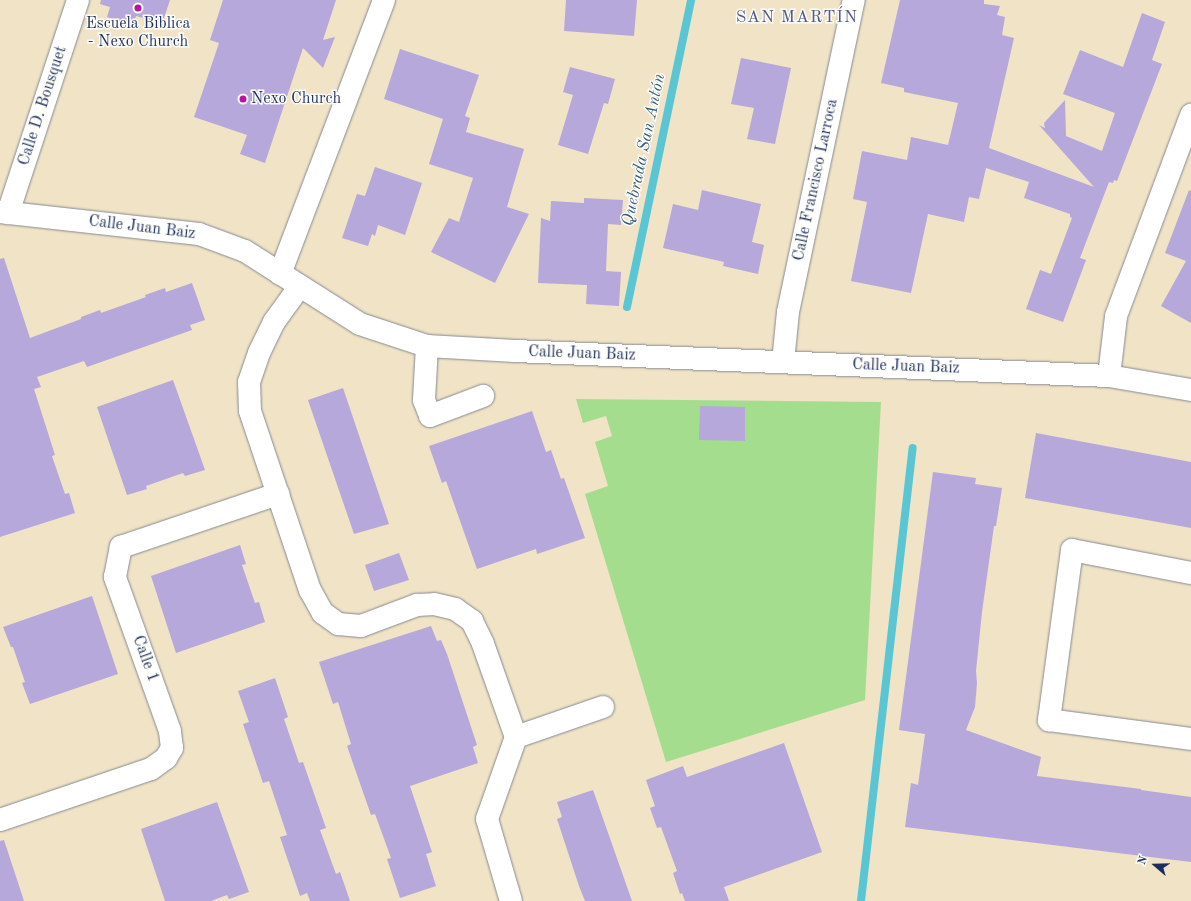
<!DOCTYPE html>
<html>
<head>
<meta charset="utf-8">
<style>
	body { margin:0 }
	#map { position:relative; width:1191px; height:901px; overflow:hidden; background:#f0e3c6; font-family:"Old Standard TT",serif }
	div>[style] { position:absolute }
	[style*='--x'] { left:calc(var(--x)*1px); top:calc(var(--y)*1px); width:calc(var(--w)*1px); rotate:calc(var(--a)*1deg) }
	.green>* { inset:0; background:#a5dd8e }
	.stream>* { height:8px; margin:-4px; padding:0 4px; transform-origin:4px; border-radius:4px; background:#5ac6d4 }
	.building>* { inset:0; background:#b6a8da }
	.roads { filter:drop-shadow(0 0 1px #868992) drop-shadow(0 0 1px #868992) }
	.minor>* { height:22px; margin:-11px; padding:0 11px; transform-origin:11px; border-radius:11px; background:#fff }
	.dots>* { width:11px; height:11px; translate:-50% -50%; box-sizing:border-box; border:2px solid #fdfcf7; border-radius:50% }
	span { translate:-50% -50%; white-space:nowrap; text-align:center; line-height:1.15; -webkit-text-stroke:3px #fdfcf7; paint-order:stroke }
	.poi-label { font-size:16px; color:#1b2f5e }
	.left { translate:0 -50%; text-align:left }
	.street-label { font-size:16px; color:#1b2f5e }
	.neighbourhood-label { font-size:17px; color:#515989; letter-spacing:1px }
	.water-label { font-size:17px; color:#2e5c81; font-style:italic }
	.north { position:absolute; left:1135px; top:845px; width:40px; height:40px; -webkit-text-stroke:3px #fdfcf7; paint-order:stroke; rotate:290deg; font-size:11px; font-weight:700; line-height:16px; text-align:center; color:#1b2f5e }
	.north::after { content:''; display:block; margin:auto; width:14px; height:18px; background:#1b2f5e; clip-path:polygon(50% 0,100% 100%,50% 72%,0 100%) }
</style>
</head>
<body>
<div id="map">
	<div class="green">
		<div style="clip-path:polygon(576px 399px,881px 402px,865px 700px,666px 762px,585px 494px,608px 486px,595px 442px,612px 436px,606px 416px,583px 423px)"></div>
	</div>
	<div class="stream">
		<div style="--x:627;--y:307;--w:314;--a:-78.2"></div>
		<div style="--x:861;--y:901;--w:456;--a:-83.5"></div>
	</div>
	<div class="building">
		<div style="clip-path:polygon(101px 0,170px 0,162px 24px,136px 16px,133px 26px,107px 17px,110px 7px,100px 4px)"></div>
		<div style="clip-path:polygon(223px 0,336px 0,323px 40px,335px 37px,323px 68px,303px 48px,265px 163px,240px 154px,247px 135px,194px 117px,219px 43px,210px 40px)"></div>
		<div style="clip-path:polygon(566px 0,637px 0,634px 36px,564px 31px)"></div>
		<div style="clip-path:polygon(900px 0,984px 0,984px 4px,1000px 6px,997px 15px,1005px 17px,1002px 35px,1014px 38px,989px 148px,1094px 187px,1039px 125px,1045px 128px,1044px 123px,1065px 100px,1066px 136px,1102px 151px,1115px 113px,1063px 94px,1080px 50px,1123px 67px,1142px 13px,1165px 22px,1152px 60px,1162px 64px,1117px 181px,1114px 180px,1113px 183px,1109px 182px,1080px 258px,1086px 260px,1063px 322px,1026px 309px,1040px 270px,1051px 274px,1072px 218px,1070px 217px,1070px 214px,1024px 198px,1029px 182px,986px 168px,979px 199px,969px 197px,964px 222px,928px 214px,911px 293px,851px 281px,867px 202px,853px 199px,862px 151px,907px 160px,911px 137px,948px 145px,958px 103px,904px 92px,904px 88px,881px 83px)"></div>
		<div style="clip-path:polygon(400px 49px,479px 75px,465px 116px,470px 118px,466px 132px,524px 149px,507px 207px,529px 214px,495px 283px,431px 252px,449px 218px,459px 222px,473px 178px,429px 164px,443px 119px,384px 99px)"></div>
		<div style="clip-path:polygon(741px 58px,791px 68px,775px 144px,747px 139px,754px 108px,731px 104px)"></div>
		<div style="clip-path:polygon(570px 67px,615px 79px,608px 104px,604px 103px,588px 154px,558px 145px,573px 95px,563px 92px)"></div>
		<div style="clip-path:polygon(375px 167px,422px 183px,405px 235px,378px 225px,375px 236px,372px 234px,368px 246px,342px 238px,357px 194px,365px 196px)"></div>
		<div style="clip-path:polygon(702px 190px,761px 204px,752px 242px,764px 245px,758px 274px,723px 266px,724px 262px,663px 248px,673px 204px,698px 210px)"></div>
		<div style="clip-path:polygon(1189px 190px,1191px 191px,1191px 323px,1161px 306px,1186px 261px,1165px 253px)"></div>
		<div style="clip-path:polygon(584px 198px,623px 200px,621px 225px,608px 224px,606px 271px,621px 272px,619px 306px,586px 304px,587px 285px,538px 283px,541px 218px,550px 221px,551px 201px,584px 203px)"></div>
		<div style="clip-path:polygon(4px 258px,30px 338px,81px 319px,81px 317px,100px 310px,101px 313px,146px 297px,145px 295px,165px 288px,166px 292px,192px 283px,205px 320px,190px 325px,192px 330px,87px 367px,84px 361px,37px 377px,41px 387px,34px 389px,55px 455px,52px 456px,65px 494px,69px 493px,75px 513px,0 537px,0 259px)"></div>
		<div style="clip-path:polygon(173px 380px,205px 470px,185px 476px,183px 473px,146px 486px,147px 489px,127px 495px,97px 407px)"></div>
		<div style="clip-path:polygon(343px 388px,389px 524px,354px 534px,308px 400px)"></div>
		<div style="clip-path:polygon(700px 406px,745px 407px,745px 441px,699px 440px)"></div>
		<div style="clip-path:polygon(532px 411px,546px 452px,551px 450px,561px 479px,564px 478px,585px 538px,537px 554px,536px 549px,477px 569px,446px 481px,442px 483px,429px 446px)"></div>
		<div style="clip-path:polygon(1036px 433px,1191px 462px,1191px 528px,1025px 498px)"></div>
		<div style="clip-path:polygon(933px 472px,976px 478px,975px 484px,1002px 488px,996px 526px,994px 526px,982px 612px,976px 671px,977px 683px,975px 707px,966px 730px,1041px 757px,1037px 776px,1141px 789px,1141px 790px,1191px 797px,1191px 862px,905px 827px,911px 783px,918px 785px,925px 734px,899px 730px)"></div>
		<div style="clip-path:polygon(240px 545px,246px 564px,242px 565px,255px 603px,259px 602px,265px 622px,176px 653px,151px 576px)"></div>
		<div style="clip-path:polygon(399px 553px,409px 580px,374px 591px,365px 565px)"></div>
		<div style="clip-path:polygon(92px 596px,118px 674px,30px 704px,22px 683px,25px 682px,13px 647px,11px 647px,3px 627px)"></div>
		<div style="clip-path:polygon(431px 626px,437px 641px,441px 640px,447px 654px,477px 745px,473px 747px,478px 763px,410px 786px,432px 852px,426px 854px,436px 886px,400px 898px,387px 859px,391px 858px,375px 814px,371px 815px,347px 746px,351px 744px,338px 702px,333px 704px,319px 662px)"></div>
		<div style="clip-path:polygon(275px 678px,288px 717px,284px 719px,299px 763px,303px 762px,326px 828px,320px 830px,336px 874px,340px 872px,350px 901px,310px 901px,307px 893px,300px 896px,280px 837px,287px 835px,269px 781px,263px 783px,243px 724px,249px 722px,238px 691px)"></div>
		<div style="clip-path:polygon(784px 743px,822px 852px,724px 887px,729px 901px,685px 901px,682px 893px,680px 894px,673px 873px,677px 871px,661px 827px,657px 828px,650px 808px,655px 806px,646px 780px,683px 766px,687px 777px)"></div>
		<div style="clip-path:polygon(593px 790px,632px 901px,585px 901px,579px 886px,557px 819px,562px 817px,557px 802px)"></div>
		<div style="clip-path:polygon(217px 802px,249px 892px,229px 899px,227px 895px,211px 901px,165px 901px,141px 829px)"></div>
		<div style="clip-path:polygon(4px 840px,24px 901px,0 901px,0 841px)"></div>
	</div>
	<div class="roads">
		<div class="minor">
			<div style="--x:0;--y:212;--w:200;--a:6.3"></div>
			<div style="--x:199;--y:234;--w:49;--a:20.3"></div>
			<div style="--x:245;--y:251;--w:136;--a:32.4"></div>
			<div style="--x:360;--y:324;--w:71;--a:18.2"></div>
			<div style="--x:427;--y:346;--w:88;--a:3.3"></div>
			<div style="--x:515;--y:351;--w:595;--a:2.41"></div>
			<div style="--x:1109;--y:376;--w:83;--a:9.7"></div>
			<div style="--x:8;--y:213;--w:224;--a:-71.8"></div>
			<div style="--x:280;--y:274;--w:293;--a:-69.2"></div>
			<div style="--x:300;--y:286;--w:44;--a:125.8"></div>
			<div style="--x:274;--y:322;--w:34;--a:116"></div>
			<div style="--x:259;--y:353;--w:31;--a:109"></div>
			<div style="--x:249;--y:382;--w:29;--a:88"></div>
			<div style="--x:250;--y:411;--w:189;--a:71.5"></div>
			<div style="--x:310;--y:590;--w:26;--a:61"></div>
			<div style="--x:323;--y:613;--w:19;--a:36"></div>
			<div style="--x:338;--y:624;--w:23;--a:5"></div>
			<div style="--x:361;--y:626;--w:60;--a:-20.6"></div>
			<div style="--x:417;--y:605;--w:17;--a:-3"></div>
			<div style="--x:434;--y:604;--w:22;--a:13"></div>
			<div style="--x:455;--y:609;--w:21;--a:35"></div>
			<div style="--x:472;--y:621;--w:25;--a:64"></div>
			<div style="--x:483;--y:644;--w:99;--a:70.5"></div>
			<div style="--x:516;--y:737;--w:87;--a:109.5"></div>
			<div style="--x:487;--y:819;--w:85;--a:73.7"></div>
			<div style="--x:427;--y:346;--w:54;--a:93.2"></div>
			<div style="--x:424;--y:400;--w:17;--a:69"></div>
			<div style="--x:430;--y:416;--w:57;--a:-20.7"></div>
			<div style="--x:783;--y:362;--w:50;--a:-84.3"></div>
			<div style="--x:788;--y:312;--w:319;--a:-78.1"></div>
			<div style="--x:1109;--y:376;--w:60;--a:-83.3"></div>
			<div style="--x:1116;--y:316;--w:215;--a:-69.5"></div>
			<div style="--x:1191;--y:573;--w:121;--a:-169.1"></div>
			<div style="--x:1072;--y:550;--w:172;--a:97.7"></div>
			<div style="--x:1049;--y:720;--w:143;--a:7.6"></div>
			<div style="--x:516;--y:737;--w:92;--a:-19"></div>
			<div style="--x:0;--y:820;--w:159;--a:-18.7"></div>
			<div style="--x:151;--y:769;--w:19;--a:-36"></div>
			<div style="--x:166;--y:758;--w:12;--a:-59"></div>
			<div style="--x:172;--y:748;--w:17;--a:-97"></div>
			<div style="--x:170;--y:731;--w:164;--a:-109.7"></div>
			<div style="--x:115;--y:577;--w:31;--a:-79"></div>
			<div style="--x:121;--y:547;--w:166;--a:-18.7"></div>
		</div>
	</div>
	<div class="dots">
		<div style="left:138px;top:8px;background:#b5179e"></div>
		<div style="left:243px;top:99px;background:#b5179e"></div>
	</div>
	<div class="poi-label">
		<span style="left:138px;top:33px">Escuela Biblica<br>- Nexo Church</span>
		<span class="left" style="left:251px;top:99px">Nexo Church</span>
	</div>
	<div class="street-label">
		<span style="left:43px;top:106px;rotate:-72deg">Calle D. Bousquet</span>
		<span style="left:816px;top:180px;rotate:-78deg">Calle Francisco Larroca</span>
		<span style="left:142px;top:228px;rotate:7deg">Calle Juan Baiz</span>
		<span style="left:582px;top:354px;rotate:2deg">Calle Juan Baiz</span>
		<span style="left:906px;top:367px;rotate:2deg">Calle Juan Baiz</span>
		<span style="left:145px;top:659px;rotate:70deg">Calle 1</span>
	</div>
	<div class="neighbourhood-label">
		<span style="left:797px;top:18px">SAN MARTÍN</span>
	</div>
	<div class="water-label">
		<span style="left:644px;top:150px;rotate:-78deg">Quebrada San Antón</span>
	</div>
	<div class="north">N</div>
</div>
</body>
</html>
